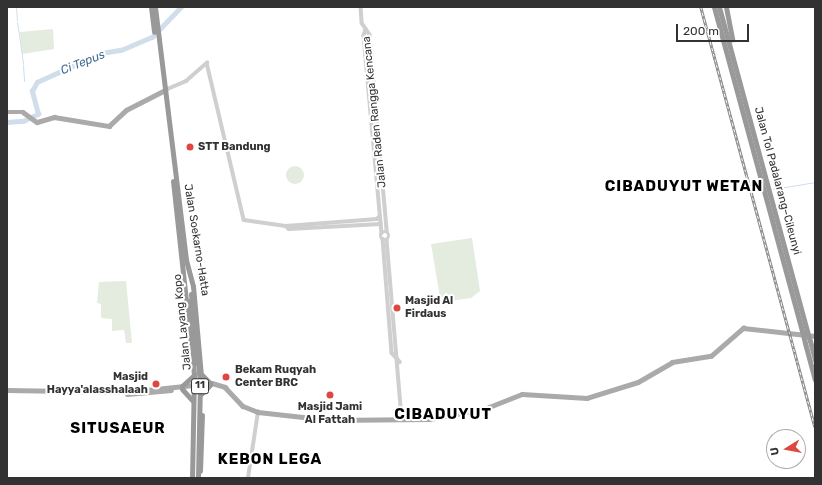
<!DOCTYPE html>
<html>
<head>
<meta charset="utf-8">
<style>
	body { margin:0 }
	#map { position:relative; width:822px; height:485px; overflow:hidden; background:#fff; font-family:Rubik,sans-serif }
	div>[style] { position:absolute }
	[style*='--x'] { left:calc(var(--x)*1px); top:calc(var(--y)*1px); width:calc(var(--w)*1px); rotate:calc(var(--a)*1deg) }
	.green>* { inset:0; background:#e4ebdf }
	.round { border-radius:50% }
	.stream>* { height:1px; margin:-0.5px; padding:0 0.5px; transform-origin:0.5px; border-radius:0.5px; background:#d0deec }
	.river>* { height:4.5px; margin:-2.25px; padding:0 2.25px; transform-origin:2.25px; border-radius:2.25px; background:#d0deec }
	.minor>* { height:3.5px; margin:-1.75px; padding:0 1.75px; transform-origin:1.75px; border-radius:1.75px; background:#cfcfcf }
	.minor>.ring { margin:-1.75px; padding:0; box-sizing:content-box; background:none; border:3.5px solid #cfcfcf; border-radius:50% }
	.major>* { height:4.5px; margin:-2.25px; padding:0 2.25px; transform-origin:2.25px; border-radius:2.25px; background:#aaa }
	.highway>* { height:5px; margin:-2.5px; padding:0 2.5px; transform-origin:2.5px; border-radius:2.5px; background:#999 }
	.rail>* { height:2.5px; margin-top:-1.25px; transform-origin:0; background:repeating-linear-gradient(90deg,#fff 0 3px,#878787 0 6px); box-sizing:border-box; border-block:1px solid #878787 }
	.highway-bridge>* { height:5px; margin:-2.5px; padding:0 2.5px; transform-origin:2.5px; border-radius:2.5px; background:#999 }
	.dots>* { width:11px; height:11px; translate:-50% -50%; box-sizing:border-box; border:2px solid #fff; border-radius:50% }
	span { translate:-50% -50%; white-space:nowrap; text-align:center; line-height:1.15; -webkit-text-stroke:4px #fff; paint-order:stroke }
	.shield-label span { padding:1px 3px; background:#fff; border:1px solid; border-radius:3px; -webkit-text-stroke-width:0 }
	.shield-label { font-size:10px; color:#323232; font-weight:700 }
	.street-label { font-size:11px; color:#323232 }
	.poi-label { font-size:11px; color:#323232; font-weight:700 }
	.left { translate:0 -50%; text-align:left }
	.right { translate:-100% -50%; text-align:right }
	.water-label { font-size:12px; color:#436a92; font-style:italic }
	.district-label { font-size:15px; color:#000; font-weight:700; letter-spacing:1px }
	.frame { position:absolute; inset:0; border:8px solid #323232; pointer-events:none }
	.north { position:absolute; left:766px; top:429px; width:40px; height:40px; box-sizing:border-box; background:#fff; border:1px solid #adadad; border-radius:50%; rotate:259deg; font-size:11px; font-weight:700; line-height:16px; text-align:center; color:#323232 }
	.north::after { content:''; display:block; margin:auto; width:14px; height:18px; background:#de4640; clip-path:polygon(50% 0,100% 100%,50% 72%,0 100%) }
	.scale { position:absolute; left:676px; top:24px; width:73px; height:18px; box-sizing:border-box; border:2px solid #323232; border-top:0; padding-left:5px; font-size:12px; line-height:14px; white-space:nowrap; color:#323232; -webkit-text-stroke:3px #fff; paint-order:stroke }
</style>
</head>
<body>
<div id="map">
	<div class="green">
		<div style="clip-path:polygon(53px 29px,54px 49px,22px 54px,20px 32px)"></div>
		<div class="round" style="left:286px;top:166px;width:18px;height:18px"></div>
		<div style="clip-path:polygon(472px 238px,480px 291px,471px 298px,449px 301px,440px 297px,431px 244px)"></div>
		<div style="clip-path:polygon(126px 281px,132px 343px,126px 343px,124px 330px,112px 331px,112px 319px,101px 318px,101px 304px,97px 303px,99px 282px)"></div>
	</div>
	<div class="stream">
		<div style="--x:16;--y:7;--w:13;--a:86"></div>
		<div style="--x:17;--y:22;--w:20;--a:81"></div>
		<div style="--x:20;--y:42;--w:22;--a:82"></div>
		<div style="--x:23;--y:65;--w:16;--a:86"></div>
		<div style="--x:773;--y:189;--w:43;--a:-9.5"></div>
	</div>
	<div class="river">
		<div style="--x:7;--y:122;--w:16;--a:-4"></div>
		<div style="--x:23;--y:121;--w:17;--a:-25"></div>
		<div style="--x:38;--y:114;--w:24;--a:-105"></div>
		<div style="--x:32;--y:91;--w:10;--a:-61"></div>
		<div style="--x:37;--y:82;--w:70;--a:-24.4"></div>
		<div style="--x:101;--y:53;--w:20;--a:-9"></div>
		<div style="--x:121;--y:50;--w:34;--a:-23"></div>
		<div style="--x:152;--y:37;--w:42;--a:-46"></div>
	</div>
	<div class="minor">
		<div style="--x:361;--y:7;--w:16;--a:86"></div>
		<div style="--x:362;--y:23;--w:14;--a:56"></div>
		<div style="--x:370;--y:35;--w:197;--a:85"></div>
		<div style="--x:366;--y:29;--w:7;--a:106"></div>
		<div style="--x:364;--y:36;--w:198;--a:84.8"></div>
		<div style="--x:207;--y:63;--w:161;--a:76.7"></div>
		<div style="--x:244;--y:220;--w:42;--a:8.1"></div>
		<div style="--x:286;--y:226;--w:91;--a:-4.4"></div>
		<div style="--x:377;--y:219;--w:4;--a:-45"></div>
		<div style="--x:165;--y:90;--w:23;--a:-23"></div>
		<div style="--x:186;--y:81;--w:28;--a:-41"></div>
		<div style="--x:286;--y:226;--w:4;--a:45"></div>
		<div style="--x:289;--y:229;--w:92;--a:-3.1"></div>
		<div class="ring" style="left:380.5px;top:231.5px;width:5.5px;height:5.5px"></div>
		<div style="--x:383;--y:239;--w:114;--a:85.5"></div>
		<div style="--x:392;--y:353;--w:12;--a:48"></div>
		<div style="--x:387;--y:240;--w:179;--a:85.2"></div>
		<div style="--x:248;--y:478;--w:67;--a:-81.4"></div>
	</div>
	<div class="major">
		<div style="--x:7;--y:112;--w:16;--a:0"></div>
		<div style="--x:23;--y:112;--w:17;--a:36"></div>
		<div style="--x:37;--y:122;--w:18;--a:-16"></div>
		<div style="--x:54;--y:117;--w:56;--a:9.3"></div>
		<div style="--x:109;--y:126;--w:23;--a:-43"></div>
		<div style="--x:126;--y:110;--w:44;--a:-27.1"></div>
		<div style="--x:7;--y:390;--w:121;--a:0.9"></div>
		<div style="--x:128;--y:392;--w:84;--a:-6.1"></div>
		<div style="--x:212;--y:383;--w:14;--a:17"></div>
		<div style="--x:225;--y:387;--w:26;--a:47"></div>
		<div style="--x:243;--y:406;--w:16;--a:22"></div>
		<div style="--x:258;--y:412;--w:72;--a:6.3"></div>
		<div style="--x:330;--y:420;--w:99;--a:-0.6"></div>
		<div style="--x:429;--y:419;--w:56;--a:-10.3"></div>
		<div style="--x:484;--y:409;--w:41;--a:-21.5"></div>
		<div style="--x:522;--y:394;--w:65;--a:3.5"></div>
		<div style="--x:587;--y:398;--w:53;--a:-17.4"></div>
		<div style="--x:638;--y:382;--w:39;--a:-30"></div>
		<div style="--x:672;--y:362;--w:39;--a:-9"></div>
		<div style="--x:711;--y:356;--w:43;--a:-41.2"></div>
		<div style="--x:743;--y:328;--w:72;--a:6.3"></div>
		<div style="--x:127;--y:394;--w:44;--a:-5.2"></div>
	</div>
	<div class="highway">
		<div style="--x:151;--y:7;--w:25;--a:83"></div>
		<div style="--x:155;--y:7;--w:255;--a:83"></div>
		<div style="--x:186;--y:260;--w:27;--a:75"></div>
		<div style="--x:193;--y:286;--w:89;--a:84.9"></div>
		<div style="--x:714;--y:7;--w:336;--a:74.8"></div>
		<div style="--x:719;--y:7;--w:337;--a:74.8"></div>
		<div style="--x:726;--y:7;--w:33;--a:79"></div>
		<div style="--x:173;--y:181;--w:195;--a:83.8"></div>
		<div style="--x:194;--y:375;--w:103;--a:91.1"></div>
		<div style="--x:810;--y:341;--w:20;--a:75"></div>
		<div style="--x:805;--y:343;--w:38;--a:75"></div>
		<div style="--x:201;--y:374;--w:13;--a:45"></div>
		<div style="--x:182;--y:386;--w:15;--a:-42"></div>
		<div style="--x:182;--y:389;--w:15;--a:48"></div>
		<div style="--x:201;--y:394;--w:13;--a:-45"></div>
		<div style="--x:200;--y:471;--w:56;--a:-88"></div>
	</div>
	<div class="rail">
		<div style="--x:701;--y:7;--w:435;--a:74.8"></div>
	</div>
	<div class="highway-bridge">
		<div style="--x:191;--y:294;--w:88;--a:84.2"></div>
		<div style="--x:200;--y:382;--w:96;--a:91.2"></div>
		<div style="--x:189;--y:301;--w:62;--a:84.5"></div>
		<div style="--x:802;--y:331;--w:12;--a:76"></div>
		<div style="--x:807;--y:332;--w:9;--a:72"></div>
	</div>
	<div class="dots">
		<div style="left:190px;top:147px;background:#de4640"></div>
		<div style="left:397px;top:308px;background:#de4640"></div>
		<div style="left:226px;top:377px;background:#de4640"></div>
		<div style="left:156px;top:384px;background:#de4640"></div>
		<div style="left:330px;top:395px;background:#de4640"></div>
	</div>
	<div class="shield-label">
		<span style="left:200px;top:386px">11</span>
	</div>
	<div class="street-label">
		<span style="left:375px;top:112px;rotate:-96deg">Jalan Raden Rangga Kencana</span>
		<span style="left:777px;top:181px;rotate:75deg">Jalan Tol Padalarang–Cileunyi</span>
		<span style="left:196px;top:240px;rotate:81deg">Jalan Soekarno-Hatta</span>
		<span style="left:183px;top:322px;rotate:-96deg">Jalan Layang Kopo</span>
	</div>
	<div class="poi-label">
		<span class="left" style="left:198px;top:147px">STT Bandung</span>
		<span class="left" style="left:405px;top:308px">Masjid Al<br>Firdaus</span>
		<span class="left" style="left:235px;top:377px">Bekam Ruqyah<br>Center BRC</span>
		<span class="right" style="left:148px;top:384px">Masjid<br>Hayya'alasshalaah</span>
		<span style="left:330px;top:414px">Masjid Jami<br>Al Fattah</span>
	</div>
	<div class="water-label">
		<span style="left:83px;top:63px;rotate:-22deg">Ci Tepus</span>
	</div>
	<div class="district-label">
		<span style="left:684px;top:187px">CIBADUYUT WETAN</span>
		<span style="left:443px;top:415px">CIBADUYUT</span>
		<span style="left:118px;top:429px">SITUSAEUR</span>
		<span style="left:270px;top:460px">KEBON LEGA</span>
	</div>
	<div class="frame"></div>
	<div class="north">U</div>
	<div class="scale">200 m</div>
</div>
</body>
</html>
